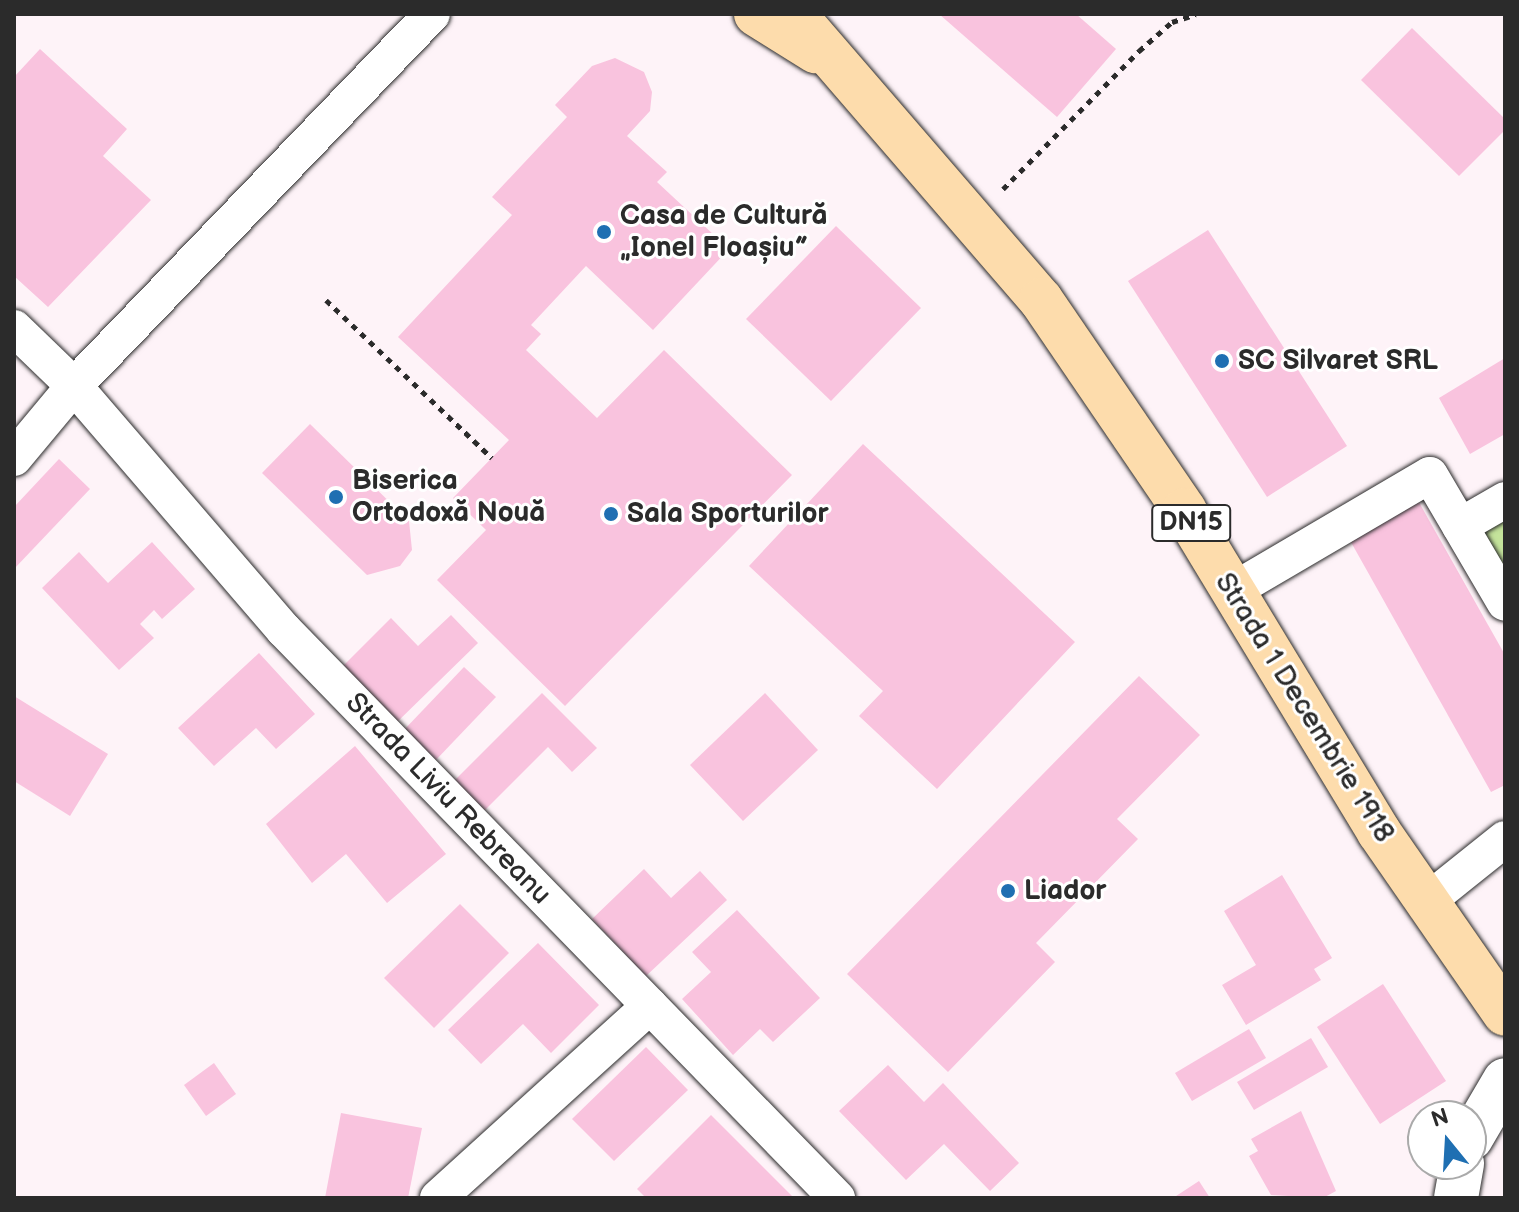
<!DOCTYPE html>
<html>
<head>
<meta charset="utf-8">
<style>
	body { margin:0 }
	#map { position:relative; width:1519px; height:1212px; overflow:hidden; background:#fef3f8; font-family:"Balsamiq Sans",sans-serif }
	div>[style] { position:absolute }
	[style*='--x'] { left:calc(var(--x)*1px); top:calc(var(--y)*1px); width:calc(var(--w)*1px); rotate:calc(var(--a)*1deg) }
	.green>* { inset:0; background:#c4e39b }
	.building>* { inset:0; background:#f9c3de }
	.path>* { height:5px; margin-top:-2.5px; transform-origin:0; background:repeating-linear-gradient(90deg,#2b2b2b 0 6px,transparent 0 12px) }
	.roads { filter:drop-shadow(0 0 2px #2b2b2b) drop-shadow(0 0 2px #2b2b2b) }
	.minor>* { height:36px; margin:-18px; padding:0 18px; transform-origin:18px; border-radius:18px; background:#fff }
	.tertiary>* { height:44px; margin:-22px; padding:0 22px; transform-origin:22px; border-radius:22px; background:#fff }
	.primary>* { height:44px; margin:-22px; padding:0 22px; transform-origin:22px; border-radius:22px; background:#fddcac }
	.dots>* { width:22px; height:22px; translate:-50% -50%; box-sizing:border-box; border:4px solid #fff; border-radius:50% }
	span { translate:-50% -50%; white-space:nowrap; text-align:center; line-height:1.15; -webkit-text-stroke:6px #fff; paint-order:stroke }
	.shield-label span { padding:2px 6px; background:#fff; border:2px solid; border-radius:6px; -webkit-text-stroke-width:0 }
	.shield-label { font-size:26px; color:#2b2b2b; font-weight:700 }
	.poi-label { font-size:28px; color:#2b2b2b; font-weight:700 }
	.left { translate:0 -50%; text-align:left }
	.street-label { font-size:28px; color:#2b2b2b }
	.frame { position:absolute; inset:0; border:16px solid #2b2b2b; pointer-events:none }
	.north { position:absolute; left:1407px; top:1100px; width:80px; height:80px; box-sizing:border-box; background:#fff; border:2px solid #aaa; border-radius:50%; rotate:342deg; font-size:22px; font-weight:700; line-height:32px; text-align:center; color:#2b2b2b }
	.north::after { content:''; display:block; margin:auto; width:28px; height:36px; background:#1f6fb2; clip-path:polygon(50% 0,100% 100%,50% 72%,0 100%) }
</style>
</head>
<body>
<div id="map">
	<div class="green">
		<div style="clip-path:polygon(1505px 514px,1505px 573px,1480px 529px)"></div>
	</div>
	<div class="building">
		<div style="clip-path:polygon(939px 14px,1076px 14px,1116px 49px,1057px 117px)"></div>
		<div style="clip-path:polygon(1412px 28px,1505px 119px,1505px 130px,1459px 176px,1361px 80px)"></div>
		<div style="clip-path:polygon(40px 49px,127px 129px,103px 156px,151px 200px,48px 307px,14px 276px,14px 77px)"></div>
		<div style="clip-path:polygon(615px 58px,644px 72px,652px 92px,650px 111px,627px 136px,667px 172px,657px 182px,729px 249px,653px 330px,586px 266px,531px 325px,541px 334px,526px 350px,597px 418px,664px 350px,792px 475px,565px 706px,437px 580px,486px 530px,453px 498px,509px 440px,398px 337px,512px 215px,492px 197px,567px 117px,555px 105px,592px 66px)"></div>
		<div style="clip-path:polygon(836px 226px,921px 308px,831px 401px,746px 319px)"></div>
		<div style="clip-path:polygon(1208px 230px,1347px 446px,1267px 497px,1128px 281px)"></div>
		<div style="clip-path:polygon(1505px 358px,1505px 434px,1470px 454px,1439px 398px)"></div>
		<div style="clip-path:polygon(310px 424px,409px 521px,412px 550px,400px 566px,367px 575px,262px 473px)"></div>
		<div style="clip-path:polygon(863px 444px,1075px 642px,937px 789px,859px 716px,883px 691px,749px 566px)"></div>
		<div style="clip-path:polygon(59px 459px,90px 489px,14px 569px,14px 507px)"></div>
		<div style="clip-path:polygon(1416px 497px,1505px 655px,1505px 785px,1491px 792px,1347px 535px)"></div>
		<div style="clip-path:polygon(152px 542px,195px 589px,162px 619px,154px 610px,140px 624px,154px 638px,119px 670px,42px 588px,79px 552px,108px 583px)"></div>
		<div style="clip-path:polygon(451px 615px,478px 643px,393px 726px,338px 671px,391px 618px,418px 646px)"></div>
		<div style="clip-path:polygon(259px 653px,315px 714px,276px 749px,256px 728px,214px 766px,178px 728px)"></div>
		<div style="clip-path:polygon(464px 667px,496px 697px,434px 762px,402px 732px)"></div>
		<div style="clip-path:polygon(1139px 676px,1200px 735px,1117px 819px,1138px 839px,1036px 943px,1055px 962px,948px 1072px,847px 974px)"></div>
		<div style="clip-path:polygon(542px 693px,597px 748px,572px 772px,548px 747px,482px 813px,452px 783px)"></div>
		<div style="clip-path:polygon(765px 693px,818px 750px,743px 821px,690px 765px)"></div>
		<div style="clip-path:polygon(14px 696px,108px 754px,70px 816px,14px 781px)"></div>
		<div style="clip-path:polygon(355px 746px,446px 854px,387px 903px,346px 854px,312px 883px,266px 824px)"></div>
		<div style="clip-path:polygon(644px 869px,671px 898px,700px 871px,727px 900px,646px 976px,592px 919px)"></div>
		<div style="clip-path:polygon(1282px 875px,1332px 958px,1314px 969px,1321px 980px,1246px 1025px,1222px 985px,1256px 965px,1224px 911px)"></div>
		<div style="clip-path:polygon(460px 904px,509px 953px,434px 1028px,384px 978px)"></div>
		<div style="clip-path:polygon(737px 910px,820px 998px,773px 1042px,760px 1029px,733px 1055px,682px 999px,711px 972px,692px 952px)"></div>
		<div style="clip-path:polygon(538px 943px,599px 1005px,551px 1053px,523px 1024px,481px 1064px,448px 1030px)"></div>
		<div style="clip-path:polygon(1383px 984px,1446px 1081px,1380px 1124px,1317px 1027px)"></div>
		<div style="clip-path:polygon(1249px 1029px,1266px 1058px,1192px 1101px,1175px 1073px)"></div>
		<div style="clip-path:polygon(1311px 1038px,1328px 1067px,1254px 1110px,1237px 1082px)"></div>
		<div style="clip-path:polygon(646px 1047px,688px 1090px,614px 1161px,572px 1119px)"></div>
		<div style="clip-path:polygon(214px 1063px,236px 1094px,206px 1116px,184px 1085px)"></div>
		<div style="clip-path:polygon(888px 1065px,924px 1102px,943px 1083px,1019px 1163px,990px 1191px,944px 1144px,906px 1180px,839px 1111px)"></div>
		<div style="clip-path:polygon(1301px 1111px,1336px 1191px,1323px 1198px,1271px 1195px,1249px 1156px,1258px 1151px,1251px 1139px)"></div>
		<div style="clip-path:polygon(341px 1113px,422px 1128px,408px 1198px,325px 1198px)"></div>
		<div style="clip-path:polygon(711px 1115px,794px 1198px,646px 1198px,637px 1189px)"></div>
		<div style="clip-path:polygon(1199px 1181px,1210px 1198px,1173px 1198px)"></div>
	</div>
	<div class="path">
		<div style="--x:1003;--y:189;--w:194;--a:-45.4"></div>
		<div style="--x:1139;--y:51;--w:44;--a:-41.3"></div>
		<div style="--x:1172;--y:22;--w:25;--a:-18"></div>
		<div style="--x:326;--y:300;--w:229;--a:43.6"></div>
	</div>
	<div class="roads">
		<div class="minor">
			<div style="--x:14;--y:328;--w:83;--a:44"></div>
			<div style="--x:74;--y:386;--w:322;--a:49.3"></div>
			<div style="--x:284;--y:630;--w:793;--a:45.77"></div>
			<div style="--x:14;--y:458;--w:94;--a:-50.2"></div>
			<div style="--x:74;--y:386;--w:516;--a:-46.1"></div>
			<div style="--x:1460;--y:526;--w:52;--a:-30"></div>
			<div style="--x:1232;--y:591;--w:229;--a:-30.4"></div>
			<div style="--x:1430;--y:475;--w:148;--a:59.6"></div>
			<div style="--x:1425;--y:903;--w:102;--a:-38.7"></div>
			<div style="--x:438;--y:1198;--w:286;--a:-42.2"></div>
		</div>
		<div class="tertiary">
			<div style="--x:1471;--y:1138;--w:67;--a:-59.6"></div>
			<div style="--x:1456;--y:1198;--w:35;--a:-80"></div>
		</div>
		<div class="primary">
			<div style="--x:756;--y:14;--w:70;--a:32.1"></div>
			<div style="--x:794;--y:14;--w:378;--a:49.2"></div>
			<div style="--x:1041;--y:300;--w:254;--a:55.7"></div>
			<div style="--x:1184;--y:510;--w:376;--a:58.8"></div>
			<div style="--x:1379;--y:832;--w:221;--a:55.3"></div>
		</div>
	</div>
	<div class="dots">
		<div style="left:604px;top:232px;background:#1f6fb2"></div>
		<div style="left:1222px;top:361px;background:#1f6fb2"></div>
		<div style="left:336px;top:497px;background:#1f6fb2"></div>
		<div style="left:611px;top:514px;background:#1f6fb2"></div>
		<div style="left:1008px;top:891px;background:#1f6fb2"></div>
	</div>
	<div class="shield-label">
		<span style="left:1191px;top:523px">DN15</span>
	</div>
	<div class="poi-label">
		<span class="left" style="left:620px;top:232px">Casa de Cultură<br>„Ionel Floașiu”</span>
		<span class="left" style="left:1238px;top:361px">SC Silvaret SRL</span>
		<span class="left" style="left:352px;top:497px">Biserica<br>Ortodoxă Nouă</span>
		<span class="left" style="left:627px;top:514px">Sala Sporturilor</span>
		<span class="left" style="left:1024px;top:891px">Liador</span>
	</div>
	<div class="street-label">
		<span style="left:1304px;top:708px;rotate:58deg">Strada 1 Decembrie 1918</span>
		<span style="left:448px;top:799px;rotate:46deg">Strada Liviu Rebreanu</span>
	</div>
	<div class="frame"></div>
	<div class="north">N</div>
</div>
</body>
</html>
